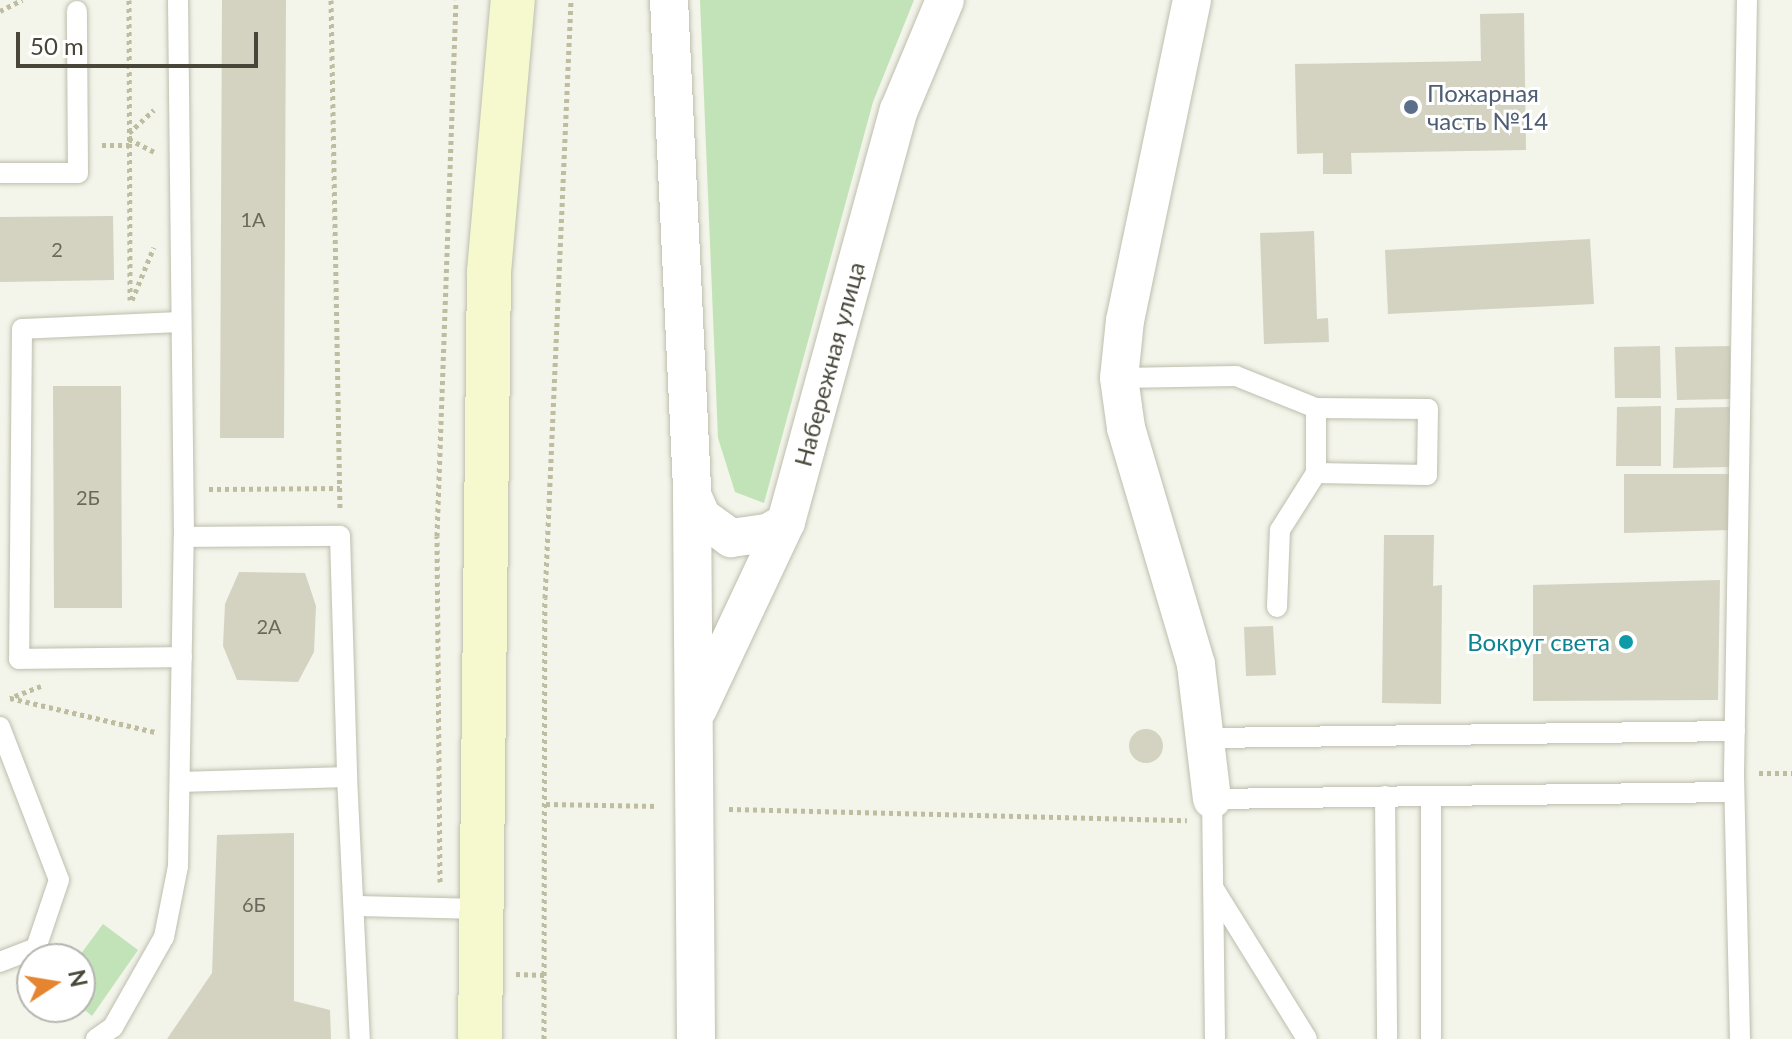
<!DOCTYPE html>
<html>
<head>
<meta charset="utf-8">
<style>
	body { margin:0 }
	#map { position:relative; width:1792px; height:1039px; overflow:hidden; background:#f3f4ea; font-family:Lato,sans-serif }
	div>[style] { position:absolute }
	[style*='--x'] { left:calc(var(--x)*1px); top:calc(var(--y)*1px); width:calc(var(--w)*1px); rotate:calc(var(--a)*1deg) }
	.green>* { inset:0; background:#c2e3b7 }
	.building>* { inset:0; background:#d4d3c1 }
	.round { border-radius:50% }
	.path>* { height:5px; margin-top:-2.5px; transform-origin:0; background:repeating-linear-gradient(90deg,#bfbda0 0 4px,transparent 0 8px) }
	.roads { filter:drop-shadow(0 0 2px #bebeae) drop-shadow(0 0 2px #bebeae) }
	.lane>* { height:20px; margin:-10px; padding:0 10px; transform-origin:10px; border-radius:10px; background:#fff }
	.street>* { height:38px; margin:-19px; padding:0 19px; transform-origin:19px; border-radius:19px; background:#fff }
	.secondary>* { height:44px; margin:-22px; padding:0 22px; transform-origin:22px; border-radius:22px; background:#f6f9ce }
	.dots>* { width:22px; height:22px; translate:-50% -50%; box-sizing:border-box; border:4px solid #fff; border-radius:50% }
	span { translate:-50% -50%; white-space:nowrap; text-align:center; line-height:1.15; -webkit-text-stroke:6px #fff; paint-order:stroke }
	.number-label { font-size:20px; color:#6a695b }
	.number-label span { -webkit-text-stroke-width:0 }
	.service-label { font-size:24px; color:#4e5e75 }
	.left { translate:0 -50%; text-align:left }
	.street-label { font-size:24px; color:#474639 }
	.culture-label { font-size:24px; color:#0d838f }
	.right { translate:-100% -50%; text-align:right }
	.north { position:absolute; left:16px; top:943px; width:80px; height:80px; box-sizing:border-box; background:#fff; border:2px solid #b5b5b0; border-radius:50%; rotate:78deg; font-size:22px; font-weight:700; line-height:32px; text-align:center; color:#474639 }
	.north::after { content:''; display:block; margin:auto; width:28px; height:36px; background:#e58530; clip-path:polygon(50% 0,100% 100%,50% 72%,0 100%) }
	.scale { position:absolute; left:16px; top:32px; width:242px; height:36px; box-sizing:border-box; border:4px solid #474639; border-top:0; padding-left:10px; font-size:24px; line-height:28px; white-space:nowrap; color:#474639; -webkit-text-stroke:6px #fff; paint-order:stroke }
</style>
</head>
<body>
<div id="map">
	<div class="green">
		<div style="clip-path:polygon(700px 0,914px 0,873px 102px,764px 503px,735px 492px,718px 438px)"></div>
		<div style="clip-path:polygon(103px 924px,138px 950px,92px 1016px,80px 1006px,77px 959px)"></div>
	</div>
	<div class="building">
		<div style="clip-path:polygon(222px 0,286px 0,284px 438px,220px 438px)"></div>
		<div style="clip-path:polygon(1524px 13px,1526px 150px,1351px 153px,1352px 174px,1323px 174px,1323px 153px,1297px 154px,1295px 64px,1481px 61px,1480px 14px)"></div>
		<div style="clip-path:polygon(113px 216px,114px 280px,0 282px,0 217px)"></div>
		<div style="clip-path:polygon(1314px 231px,1317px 319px,1328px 318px,1329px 342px,1264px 344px,1260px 233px)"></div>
		<div style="clip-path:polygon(1590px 239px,1594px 304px,1388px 314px,1385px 250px)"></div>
		<div style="clip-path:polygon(1660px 346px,1661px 398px,1615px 398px,1614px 347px)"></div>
		<div style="clip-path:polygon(1730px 346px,1731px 399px,1677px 400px,1675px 347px)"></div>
		<div style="clip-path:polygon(53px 386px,121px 386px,122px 608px,54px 608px)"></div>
		<div style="clip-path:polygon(1661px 406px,1661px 466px,1616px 466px,1617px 407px)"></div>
		<div style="clip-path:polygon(1731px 407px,1731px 467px,1673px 468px,1675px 408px)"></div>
		<div style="clip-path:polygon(1624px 474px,1732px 474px,1731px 530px,1624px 533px)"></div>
		<div style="clip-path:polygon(1384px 535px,1434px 535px,1433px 586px,1442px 585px,1441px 704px,1382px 703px)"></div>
		<div style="clip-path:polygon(239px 572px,305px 573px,316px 606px,314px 652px,298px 682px,237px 680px,223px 646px,225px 604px)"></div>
		<div style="clip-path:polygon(1720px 580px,1718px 700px,1533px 701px,1533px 585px)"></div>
		<div style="clip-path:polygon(1273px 626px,1276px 675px,1246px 676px,1244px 627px)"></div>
		<div class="round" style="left:1129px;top:729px;width:34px;height:34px"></div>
		<div style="clip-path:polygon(294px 833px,294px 1001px,330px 1010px,331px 1039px,167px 1039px,212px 973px,217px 835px)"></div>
	</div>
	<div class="path">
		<div style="--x:129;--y:0;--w:300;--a:89.8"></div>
		<div style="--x:331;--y:0;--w:511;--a:88.99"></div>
		<div style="--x:0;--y:11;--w:25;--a:-27"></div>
		<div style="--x:129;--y:133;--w:34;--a:-43"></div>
		<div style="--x:129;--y:139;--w:28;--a:27"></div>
		<div style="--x:102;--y:145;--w:27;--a:0"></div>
		<div style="--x:132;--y:300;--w:57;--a:-67.5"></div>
		<div style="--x:209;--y:489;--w:131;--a:-0.4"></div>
		<div style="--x:41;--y:686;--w:33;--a:159"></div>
		<div style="--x:10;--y:698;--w:149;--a:13.2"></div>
		<div style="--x:1759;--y:773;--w:33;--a:0"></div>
		<div style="--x:546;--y:804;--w:112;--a:1"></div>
		<div style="--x:729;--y:809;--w:458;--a:1.4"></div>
		<div style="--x:440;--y:882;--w:346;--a:-90.5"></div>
		<div style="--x:437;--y:536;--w:536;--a:-87.97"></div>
		<div style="--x:516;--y:974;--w:28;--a:2"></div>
		<div style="--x:544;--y:1039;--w:441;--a:-89.9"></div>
		<div style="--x:545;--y:598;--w:599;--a:-87.51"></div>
	</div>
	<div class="roads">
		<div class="lane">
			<div style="--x:0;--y:173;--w:78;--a:0"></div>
			<div style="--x:78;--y:173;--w:162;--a:-90.4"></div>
			<div style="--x:181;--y:322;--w:159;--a:177.5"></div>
			<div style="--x:22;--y:329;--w:330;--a:90.5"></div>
			<div style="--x:19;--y:659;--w:163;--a:-0.7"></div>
			<div style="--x:1119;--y:378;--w:117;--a:-1"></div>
			<div style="--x:1236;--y:376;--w:86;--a:21.8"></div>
			<div style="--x:1316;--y:408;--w:112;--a:0.5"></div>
			<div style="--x:1428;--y:409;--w:66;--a:90.9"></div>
			<div style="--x:1427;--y:475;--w:111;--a:-179"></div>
			<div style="--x:1316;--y:473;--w:65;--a:-90"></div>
			<div style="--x:184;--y:537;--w:156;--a:-0.4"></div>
			<div style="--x:340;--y:536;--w:241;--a:88.3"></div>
			<div style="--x:1277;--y:607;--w:77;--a:-87.8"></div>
			<div style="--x:1280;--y:530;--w:67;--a:-57.7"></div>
			<div style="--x:0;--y:727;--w:164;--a:68.9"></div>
			<div style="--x:59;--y:880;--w:72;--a:108.7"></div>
			<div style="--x:36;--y:948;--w:39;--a:159"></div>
			<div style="--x:1208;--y:738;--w:527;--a:-0.76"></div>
			<div style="--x:181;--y:782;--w:166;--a:-1.7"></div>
			<div style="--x:347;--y:777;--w:262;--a:87.2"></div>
			<div style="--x:1385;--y:796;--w:243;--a:89.5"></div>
			<div style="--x:1431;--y:796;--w:243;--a:90"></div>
			<div style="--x:1214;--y:889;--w:176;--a:58.2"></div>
			<div style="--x:357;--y:906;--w:124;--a:1.4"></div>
			<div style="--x:96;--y:1039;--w:21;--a:-35"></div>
			<div style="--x:113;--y:1027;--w:103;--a:-60.5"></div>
			<div style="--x:164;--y:937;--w:72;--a:-78.8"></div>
			<div style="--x:178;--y:866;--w:329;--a:-89"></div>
			<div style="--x:184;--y:537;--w:537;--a:-90.64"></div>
			<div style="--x:1215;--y:1039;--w:240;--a:-90.7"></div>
			<div style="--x:1212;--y:799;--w:522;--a:-0.77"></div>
			<div style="--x:1740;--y:1039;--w:266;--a:-91.3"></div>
			<div style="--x:1734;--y:773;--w:773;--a:-89.04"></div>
		</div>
		<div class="street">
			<div style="--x:669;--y:0;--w:496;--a:87.3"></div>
			<div style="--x:692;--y:495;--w:544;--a:89.58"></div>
			<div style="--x:1192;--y:0;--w:327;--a:101.8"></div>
			<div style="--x:1125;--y:320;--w:58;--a:95.9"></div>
			<div style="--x:1119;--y:378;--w:50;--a:82"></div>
			<div style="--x:1126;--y:428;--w:247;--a:73.5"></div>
			<div style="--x:1196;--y:665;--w:135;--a:83.2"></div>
			<div style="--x:692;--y:495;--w:24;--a:66"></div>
			<div style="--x:702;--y:517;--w:36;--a:36"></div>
			<div style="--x:731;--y:538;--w:37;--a:-8"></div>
			<div style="--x:768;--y:533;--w:21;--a:-31"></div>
			<div style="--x:698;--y:709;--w:207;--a:-64.8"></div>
			<div style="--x:786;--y:522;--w:427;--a:-74.7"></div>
			<div style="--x:899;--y:110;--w:119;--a:-67.3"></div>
		</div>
		<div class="secondary">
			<div style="--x:480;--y:1039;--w:767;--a:-89.33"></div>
			<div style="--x:489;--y:272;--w:273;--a:-85"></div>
		</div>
	</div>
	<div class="dots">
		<div style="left:1411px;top:107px;background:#5c6f8a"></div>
		<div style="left:1626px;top:642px;background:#0f9aa8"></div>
	</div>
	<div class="number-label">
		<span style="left:253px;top:219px">1А</span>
		<span style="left:57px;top:249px">2</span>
		<span style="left:88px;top:497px">2Б</span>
		<span style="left:269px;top:626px">2А</span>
		<span style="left:254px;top:904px">6Б</span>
	</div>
	<div class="service-label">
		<span class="left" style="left:1427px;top:107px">Пожарная<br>часть №14</span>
	</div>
	<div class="street-label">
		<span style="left:829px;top:364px;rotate:-75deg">Набережная улица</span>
	</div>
	<div class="culture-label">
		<span class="right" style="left:1610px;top:642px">Вокруг света</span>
	</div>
	<div class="north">N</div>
	<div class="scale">50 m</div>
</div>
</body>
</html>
